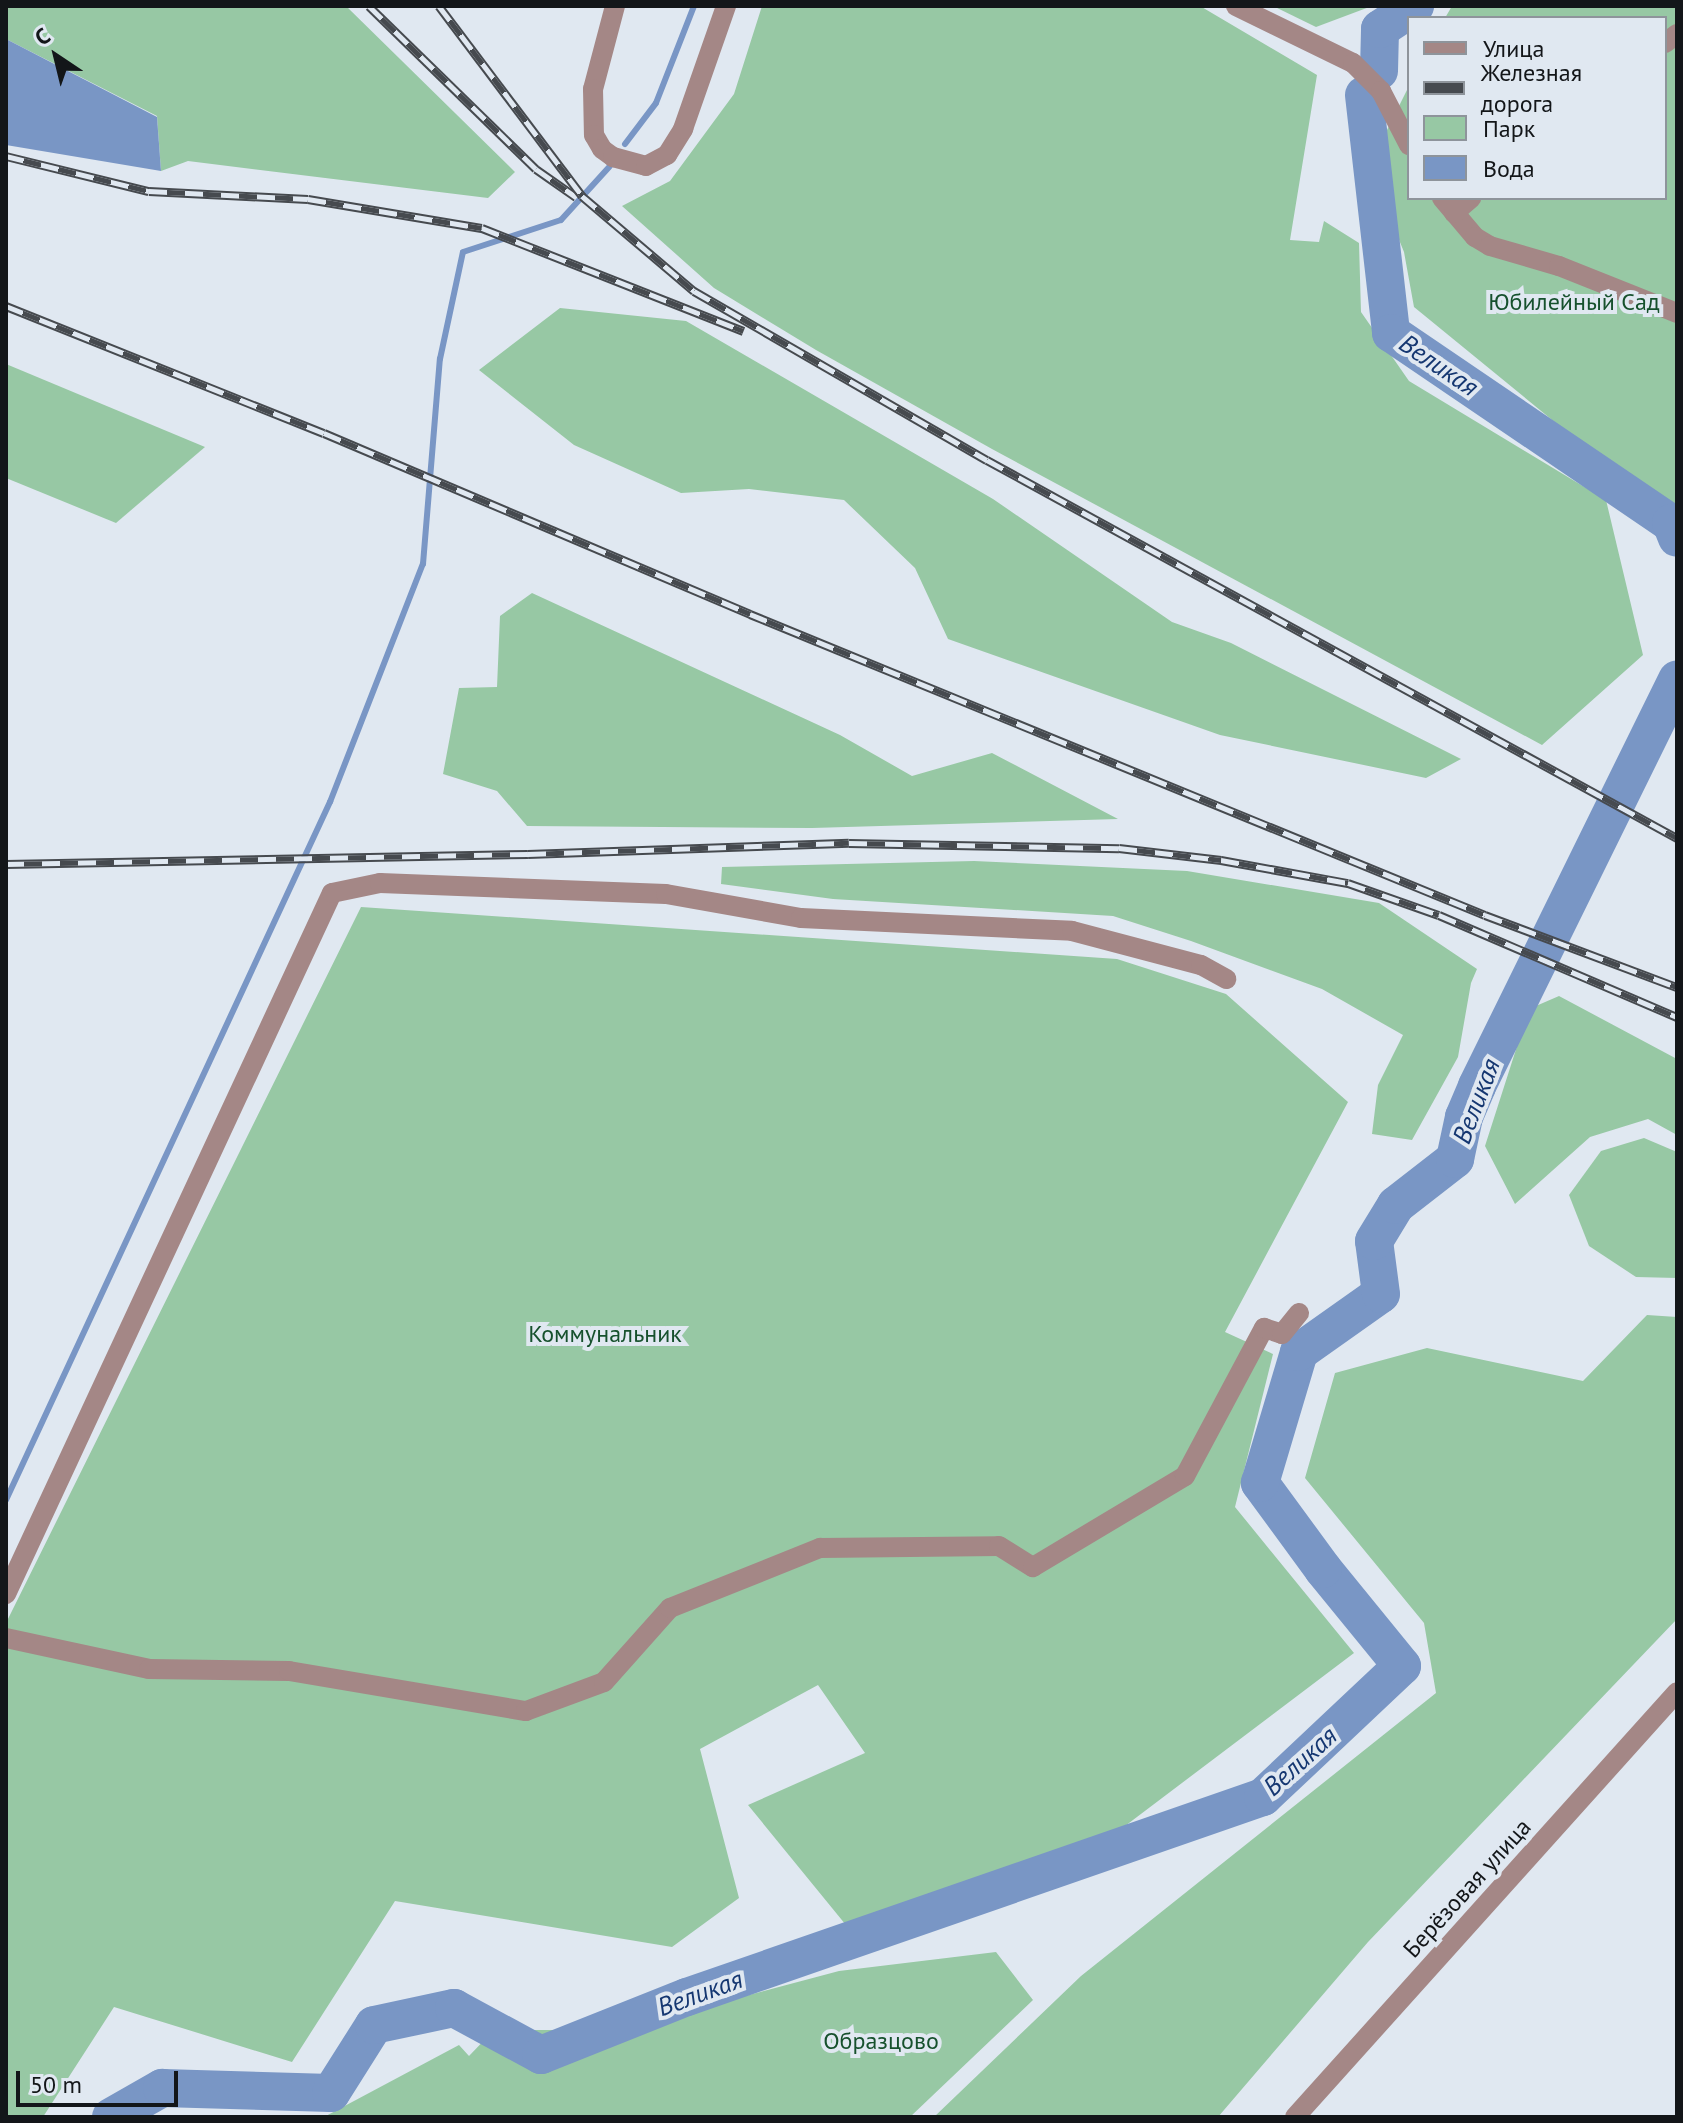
<!DOCTYPE html>
<html>
<head>
<meta charset="utf-8">
<style>
	body { margin:0 }
	#map { position:relative; width:1683px; height:2123px; overflow:hidden; background:#e0e8f1; font-family:"PT Sans",sans-serif }
	div>[style] { position:absolute }
	[style*='--x'] { left:calc(var(--x)*1px); top:calc(var(--y)*1px); width:calc(var(--w)*1px); rotate:calc(var(--a)*1deg) }
	.green>* { inset:0; background:#97c8a4 }
	.water>* { inset:0; background:#7996c5 }
	.stream>* { height:6px; margin:-3px; padding:0 3px; transform-origin:3px; border-radius:3px; background:#7996c5 }
	.river>* { height:38px; margin:-19px; padding:0 19px; transform-origin:19px; border-radius:19px; background:#7996c5 }
	.street>* { height:20px; margin:-10px; padding:0 10px; transform-origin:10px; border-radius:10px; background:#a48786 }
	.rail>* { height:9px; margin-top:-4.5px; transform-origin:0; background:repeating-linear-gradient(90deg,#e0e8f1 0 18px,#464a4f 0 36px); box-sizing:border-box; border-block:2px solid #464a4f }
	span { translate:-50% -50%; white-space:nowrap; text-align:center; line-height:1.15; -webkit-text-stroke:8px #e0e8f1; paint-order:stroke }
	.park-label { font-size:24px; color:#16512d }
	.street-label { font-size:24px; color:#131619 }
	.water-label { font-size:26px; color:#153771; font-style:italic }
	.frame { position:absolute; inset:0; border:8px solid #131619; pointer-events:none }
	.legend { position:absolute; left:1407px; top:16px; width:260px; height:184px; box-sizing:border-box; background:#e0e8f1; border:2px solid #8e949b; margin:0; padding:10px 14px; list-style:none; font-size:24px; color:#131619 }
	.legend li { display:flex; align-items:center; gap:16px; height:40px }
	.legend b { width:40px; border:2px solid #8e949b }
	.north { position:absolute; left:16px; top:16px; width:80px; height:80px; -webkit-text-stroke:6px #e0e8f1; paint-order:stroke; rotate:325deg; font-size:22px; font-weight:700; line-height:32px; text-align:center; color:#131619 }
	.north::after { content:''; display:block; margin:auto; width:28px; height:36px; background:#131619; clip-path:polygon(50% 0,100% 100%,50% 72%,0 100%) }
	.scale { position:absolute; left:16px; top:2071px; width:162px; height:36px; box-sizing:border-box; border:4px solid #131619; border-top:0; padding-left:10px; font-size:24px; line-height:28px; white-space:nowrap; color:#131619; -webkit-text-stroke:6px #e0e8f1; paint-order:stroke }
</style>
</head>
<body>
<div id="map">
	<div class="green">
		<div style="clip-path:polygon(6px 6px,346px 6px,515px 172px,488px 198px,188px 161px,161px 171px,157px 116px,6px 39px)"></div>
		<div style="clip-path:polygon(762px 6px,1200px 6px,1317px 75px,1290px 240px,1319px 242px,1324px 221px,1359px 243px,1361px 312px,1409px 381px,1606px 500px,1643px 655px,1542px 745px,992px 449px,816px 350px,714px 288px,622px 206px,670px 181px,734px 94px)"></div>
		<div style="clip-path:polygon(1273px 6px,1372px 6px,1316px 27px)"></div>
		<div style="clip-path:polygon(1452px 6px,1677px 6px,1677px 522px,1414px 307px,1404px 252px,1369px 166px,1409px 86px,1409px 198px,1665px 198px,1665px 18px,1445px 18px)"></div>
		<div style="clip-path:polygon(560px 308px,686px 321px,993px 499px,1172px 622px,1231px 643px,1461px 759px,1426px 778px,1220px 735px,948px 639px,915px 568px,844px 500px,749px 489px,681px 493px,574px 445px,479px 370px)"></div>
		<div style="clip-path:polygon(6px 364px,205px 447px,116px 523px,6px 478px)"></div>
		<div style="clip-path:polygon(532px 593px,840px 735px,912px 776px,992px 753px,1118px 819px,812px 828px,527px 826px,497px 791px,443px 774px,459px 688px,497px 687px,500px 616px)"></div>
		<div style="clip-path:polygon(974px 861px,1187px 871px,1379px 903px,1477px 969px,1471px 983px,1458px 1057px,1412px 1140px,1372px 1134px,1378px 1085px,1403px 1035px,1322px 989px,1191px 941px,1113px 916px,833px 899px,721px 884px,722px 867px)"></div>
		<div style="clip-path:polygon(361px 907px,1117px 959px,1226px 994px,1348px 1102px,1225px 1332px,1273px 1354px,1235px 1507px,1354px 1653px,1084px 1857px,850px 1930px,748px 1805px,865px 1753px,818px 1685px,700px 1749px,739px 1898px,672px 1947px,395px 1901px,292px 2062px,114px 2007px,43px 2117px,6px 2117px,6px 1623px)"></div>
		<div style="clip-path:polygon(1559px 996px,1677px 1059px,1677px 1135px,1648px 1119px,1590px 1137px,1515px 1204px,1485px 1146px,1529px 1009px)"></div>
		<div style="clip-path:polygon(1644px 1138px,1677px 1152px,1677px 1278px,1636px 1277px,1589px 1246px,1569px 1195px,1601px 1151px)"></div>
		<div style="clip-path:polygon(1647px 1315px,1677px 1317px,1677px 1619px,1368px 1942px,1218px 2117px,934px 2117px,1081px 1976px,1436px 1693px,1424px 1623px,1305px 1478px,1335px 1373px,1427px 1348px,1583px 1381px)"></div>
		<div style="clip-path:polygon(996px 1952px,1033px 2000px,910px 2117px,324px 2117px,459px 2045px,469px 2056px,494px 2030px,562px 2030px,719px 2003px,839px 1971px)"></div>
	</div>
	<div class="water">
		<div style="clip-path:polygon(6px 39px,157px 117px,161px 171px,6px 145px)"></div>
	</div>
	<div class="stream">
		<div style="--x:625;--y:144;--w:51;--a:-52.9"></div>
		<div style="--x:656;--y:103;--w:104;--a:-68.6"></div>
		<div style="--x:6;--y:1500;--w:770;--a:-65.1"></div>
		<div style="--x:330;--y:802;--w:256;--a:-68.7"></div>
		<div style="--x:423;--y:564;--w:206;--a:-85.3"></div>
		<div style="--x:440;--y:359;--w:109;--a:-77.9"></div>
		<div style="--x:463;--y:252;--w:103;--a:-18.1"></div>
		<div style="--x:561;--y:220;--w:72;--a:-47.8"></div>
	</div>
	<div class="river">
		<div style="--x:1379;--y:71;--w:42;--a:-88.6"></div>
		<div style="--x:1380;--y:29;--w:42;--a:-33.3"></div>
		<div style="--x:1364;--y:95;--w:240;--a:83.5"></div>
		<div style="--x:1391;--y:333;--w:338;--a:34.2"></div>
		<div style="--x:1671;--y:523;--w:16;--a:68"></div>
		<div style="--x:111;--y:2117;--w:59;--a:-29.6"></div>
		<div style="--x:162;--y:2088;--w:169;--a:1.7"></div>
		<div style="--x:331;--y:2093;--w:80;--a:-57.7"></div>
		<div style="--x:374;--y:2025;--w:82;--a:-12"></div>
		<div style="--x:454;--y:2008;--w:99;--a:28.4"></div>
		<div style="--x:541;--y:2055;--w:157;--a:-21.7"></div>
		<div style="--x:687;--y:1997;--w:610;--a:-19.15"></div>
		<div style="--x:1263;--y:1797;--w:191;--a:-43.3"></div>
		<div style="--x:1402;--y:1666;--w:125;--a:-129.2"></div>
		<div style="--x:1323;--y:1569;--w:107;--a:-126.2"></div>
		<div style="--x:1260;--y:1483;--w:137;--a:-73.4"></div>
		<div style="--x:1299;--y:1352;--w:100;--a:-35.3"></div>
		<div style="--x:1381;--y:1294;--w:53;--a:-97.5"></div>
		<div style="--x:1374;--y:1241;--w:42;--a:-58.6"></div>
		<div style="--x:1396;--y:1205;--w:75;--a:-37.9"></div>
		<div style="--x:1455;--y:1159;--w:43;--a:-77.9"></div>
		<div style="--x:1464;--y:1117;--w:34;--a:-67"></div>
		<div style="--x:1477;--y:1086;--w:453;--a:-63.8"></div>
	</div>
	<div class="street">
		<div style="--x:615;--y:6;--w:86;--a:104.8"></div>
		<div style="--x:593;--y:89;--w:46;--a:88.8"></div>
		<div style="--x:594;--y:135;--w:16;--a:60"></div>
		<div style="--x:602;--y:149;--w:14;--a:36"></div>
		<div style="--x:613;--y:157;--w:34;--a:15"></div>
		<div style="--x:646;--y:166;--w:24;--a:-28"></div>
		<div style="--x:667;--y:155;--w:31;--a:-58"></div>
		<div style="--x:683;--y:129;--w:130;--a:-70.7"></div>
		<div style="--x:1236;--y:6;--w:130;--a:26"></div>
		<div style="--x:1353;--y:63;--w:40;--a:45"></div>
		<div style="--x:1381;--y:91;--w:61;--a:62.6"></div>
		<div style="--x:1665;--y:43;--w:15;--a:-37"></div>
		<div style="--x:1442;--y:198;--w:51;--a:49.8"></div>
		<div style="--x:1475;--y:237;--w:17;--a:31"></div>
		<div style="--x:1490;--y:246;--w:72;--a:16.2"></div>
		<div style="--x:1559;--y:266;--w:127;--a:21.7"></div>
		<div style="--x:1454;--y:213;--w:23;--a:-41"></div>
		<div style="--x:6;--y:1594;--w:773;--a:-65.06"></div>
		<div style="--x:332;--y:893;--w:49;--a:-11.8"></div>
		<div style="--x:380;--y:883;--w:286;--a:2.2"></div>
		<div style="--x:666;--y:894;--w:137;--a:10.1"></div>
		<div style="--x:801;--y:918;--w:271;--a:2.7"></div>
		<div style="--x:1072;--y:931;--w:133;--a:14.8"></div>
		<div style="--x:1201;--y:965;--w:29;--a:29"></div>
		<div style="--x:6;--y:1638;--w:146;--a:12.2"></div>
		<div style="--x:149;--y:1669;--w:140;--a:0.8"></div>
		<div style="--x:289;--y:1671;--w:240;--a:9.6"></div>
		<div style="--x:526;--y:1711;--w:83;--a:-20.4"></div>
		<div style="--x:604;--y:1682;--w:99;--a:-48.3"></div>
		<div style="--x:670;--y:1608;--w:162;--a:-21.8"></div>
		<div style="--x:820;--y:1548;--w:179;--a:-0.6"></div>
		<div style="--x:999;--y:1546;--w:40;--a:32"></div>
		<div style="--x:1033;--y:1567;--w:177;--a:-30.9"></div>
		<div style="--x:1185;--y:1476;--w:168;--a:-61.9"></div>
		<div style="--x:1264;--y:1328;--w:19;--a:18"></div>
		<div style="--x:1282;--y:1334;--w:27;--a:-51"></div>
		<div style="--x:1295;--y:2117;--w:571;--a:-48.05"></div>
	</div>
	<div class="rail">
		<div style="--x:369;--y:6;--w:233;--a:44.3"></div>
		<div style="--x:536;--y:169;--w:49;--a:35"></div>
		<div style="--x:439;--y:6;--w:238;--a:53"></div>
		<div style="--x:582;--y:196;--w:147;--a:40.3"></div>
		<div style="--x:694;--y:291;--w:338;--a:30"></div>
		<div style="--x:987;--y:460;--w:787;--a:28.72"></div>
		<div style="--x:6;--y:156;--w:147;--a:13.8"></div>
		<div style="--x:149;--y:191;--w:159;--a:2.9"></div>
		<div style="--x:308;--y:199;--w:176;--a:9.5"></div>
		<div style="--x:482;--y:228;--w:281;--a:21.5"></div>
		<div style="--x:6;--y:306;--w:342;--a:21.8"></div>
		<div style="--x:324;--y:433;--w:463;--a:23"></div>
		<div style="--x:750;--y:614;--w:794;--a:22.27"></div>
		<div style="--x:1485;--y:915;--w:205;--a:20.6"></div>
		<div style="--x:6;--y:864;--w:522;--a:-1.1"></div>
		<div style="--x:528;--y:854;--w:321;--a:-2"></div>
		<div style="--x:849;--y:843;--w:270;--a:1.1"></div>
		<div style="--x:1119;--y:848;--w:103;--a:6.7"></div>
		<div style="--x:1221;--y:860;--w:129;--a:10.3"></div>
		<div style="--x:1348;--y:883;--w:96;--a:19.4"></div>
		<div style="--x:1439;--y:915;--w:259;--a:23.2"></div>
	</div>
	<div class="park-label">
		<span style="left:1574px;top:302px">Юбилейный Сад</span>
		<span style="left:605px;top:1334px">Коммунальник</span>
		<span style="left:881px;top:2041px">Образцово</span>
	</div>
	<div class="street-label">
		<span style="left:1467px;top:1888px;rotate:-48deg">Берёзовая улица</span>
	</div>
	<div class="water-label">
		<span style="left:1439px;top:365px;rotate:34deg">Великая</span>
		<span style="left:1476px;top:1101px;rotate:-69deg">Великая</span>
		<span style="left:1300px;top:1761px;rotate:-42deg">Великая</span>
		<span style="left:700px;top:1993px;rotate:-20deg">Великая</span>
	</div>
	<div class="frame"></div>
	<ul class="legend">
	<li><b style="height:10px;background:#a48786"></b>Улица</li>
	<li><b style="height:10px;background:#464a4f"></b>Железная дорога</li>
	<li><b style="height:22px;background:#97c8a4"></b>Парк</li>
	<li><b style="height:22px;background:#7996c5"></b>Вода</li>
	</ul>
	<div class="north">С</div>
	<div class="scale">50 m</div>
</div>
</body>
</html>
